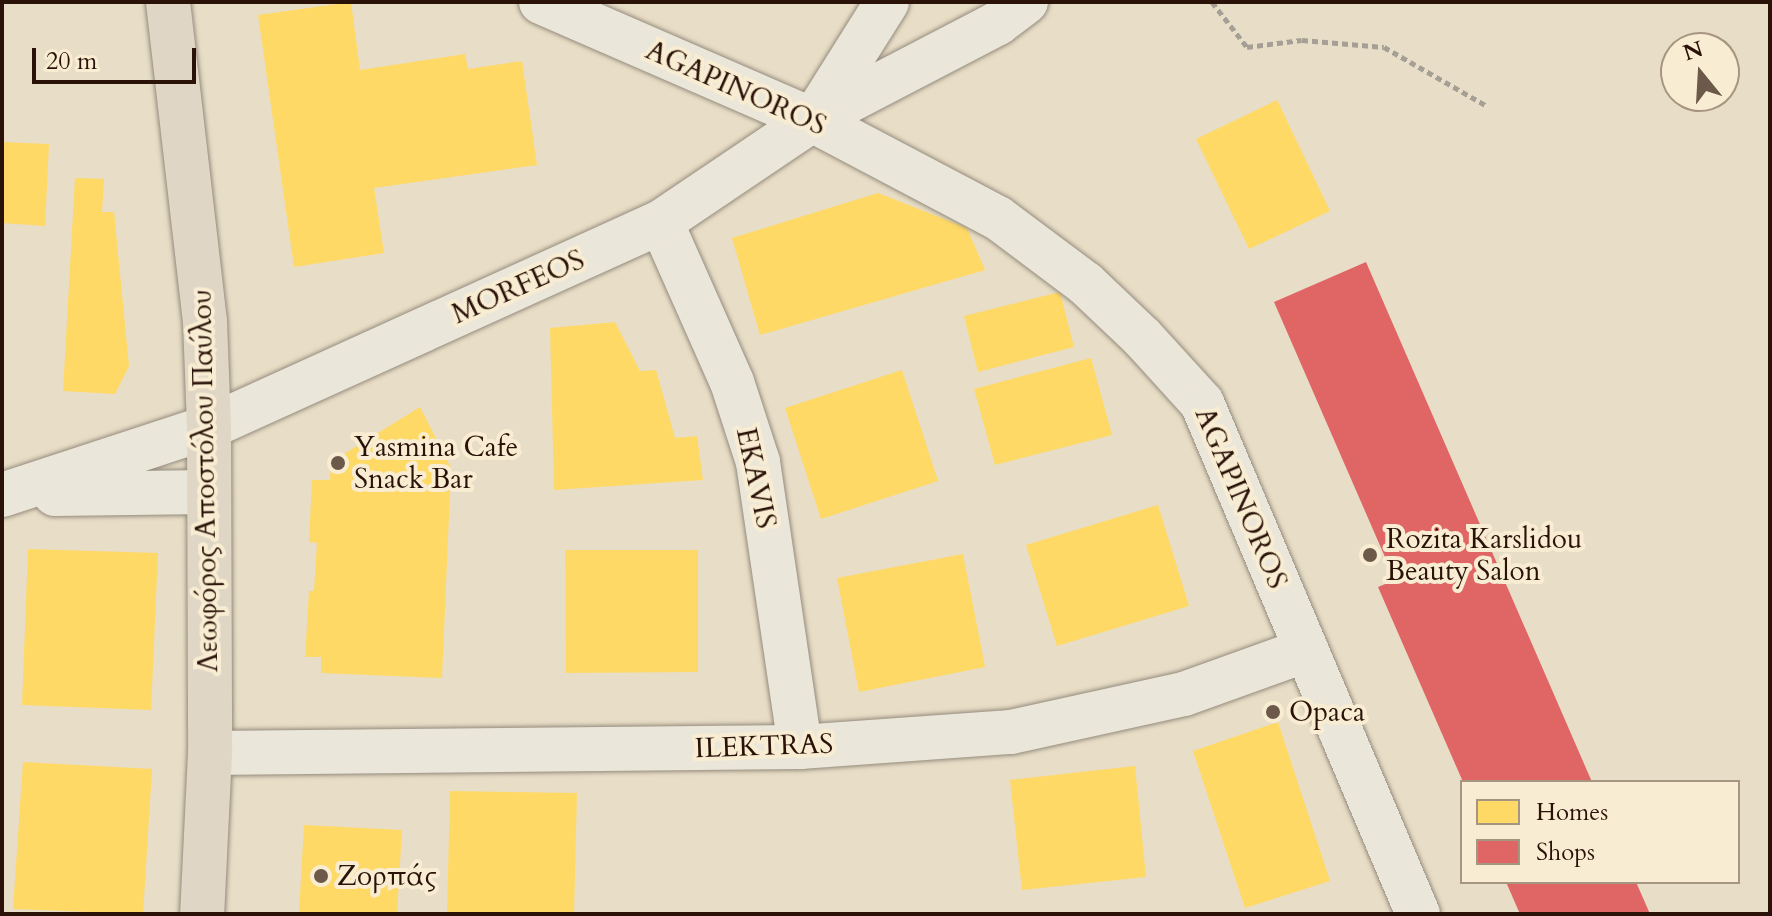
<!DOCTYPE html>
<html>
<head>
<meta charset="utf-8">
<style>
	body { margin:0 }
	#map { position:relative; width:1772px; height:916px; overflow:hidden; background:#e8ddc6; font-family:Cardo,serif }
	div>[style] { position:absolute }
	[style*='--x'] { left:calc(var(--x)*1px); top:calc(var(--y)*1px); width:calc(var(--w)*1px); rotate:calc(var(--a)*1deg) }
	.homes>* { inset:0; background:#ffd966 }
	.shops>* { inset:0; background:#e06666 }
	.path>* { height:5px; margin-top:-2.5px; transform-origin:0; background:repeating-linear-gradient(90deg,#a69f96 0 6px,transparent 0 10px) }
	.roads { filter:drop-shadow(0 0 2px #948b7d) drop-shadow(0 0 2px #948b7d) }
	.minor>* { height:44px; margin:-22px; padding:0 22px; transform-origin:22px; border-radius:22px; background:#ebe6da }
	.secondary>* { height:44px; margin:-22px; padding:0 22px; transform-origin:22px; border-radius:22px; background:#ebe6da }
	.primary>* { height:44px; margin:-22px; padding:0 22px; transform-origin:22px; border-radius:22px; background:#dfd6c5 }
	.dots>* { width:22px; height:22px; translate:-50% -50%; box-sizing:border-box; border:4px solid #f8edd2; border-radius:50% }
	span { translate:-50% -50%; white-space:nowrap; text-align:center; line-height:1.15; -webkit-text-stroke:8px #f8edd2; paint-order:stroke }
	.street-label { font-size:28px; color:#2a1208 }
	.poi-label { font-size:28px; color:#2a1208 }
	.left { translate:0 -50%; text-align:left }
	.frame { position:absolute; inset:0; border:4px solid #2a1208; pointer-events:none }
	.legend { position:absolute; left:1460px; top:780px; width:280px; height:104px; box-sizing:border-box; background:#f8edd2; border:2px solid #a69581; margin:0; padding:10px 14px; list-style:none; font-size:24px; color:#2a1208 }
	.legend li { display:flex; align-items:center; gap:16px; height:40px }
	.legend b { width:40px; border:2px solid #a69581 }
	.north { position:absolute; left:1660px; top:32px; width:80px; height:80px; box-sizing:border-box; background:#f8edd2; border:2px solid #a69581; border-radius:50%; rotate:342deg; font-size:22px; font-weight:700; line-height:32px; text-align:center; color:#2a1208 }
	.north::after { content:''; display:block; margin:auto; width:28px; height:36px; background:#6c594a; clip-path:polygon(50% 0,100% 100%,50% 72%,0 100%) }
	.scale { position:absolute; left:32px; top:48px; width:164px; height:36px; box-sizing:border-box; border:4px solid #2a1208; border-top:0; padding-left:10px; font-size:24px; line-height:28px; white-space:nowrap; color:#2a1208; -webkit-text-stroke:6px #f8edd2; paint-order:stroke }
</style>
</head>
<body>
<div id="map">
	<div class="homes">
		<div style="clip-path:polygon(351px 2px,360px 70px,465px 54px,468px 69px,522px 61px,537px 165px,374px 188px,384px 253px,294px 267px,258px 15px)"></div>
		<div style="clip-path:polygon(1277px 100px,1330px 211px,1249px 249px,1196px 139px)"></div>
		<div style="clip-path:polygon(2px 142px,49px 144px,45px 226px,2px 223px)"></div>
		<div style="clip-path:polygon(75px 178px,104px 179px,102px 212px,114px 212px,129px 366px,115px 394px,63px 391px)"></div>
		<div style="clip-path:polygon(878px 193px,967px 228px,985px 270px,760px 335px,732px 238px)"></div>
		<div style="clip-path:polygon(1060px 292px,1074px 347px,978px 372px,964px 316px)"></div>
		<div style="clip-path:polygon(615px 322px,640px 371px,656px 370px,675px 438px,697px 436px,703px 480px,554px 490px,550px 328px)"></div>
		<div style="clip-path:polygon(1091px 358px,1112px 435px,995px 465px,974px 389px)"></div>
		<div style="clip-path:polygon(902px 370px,938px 481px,821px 519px,785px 408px)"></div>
		<div style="clip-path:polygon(420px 407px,451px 468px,442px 678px,321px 673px,321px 657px,305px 657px,309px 591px,314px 591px,317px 543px,309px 542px,312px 480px,330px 480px,331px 462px)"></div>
		<div style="clip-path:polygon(1158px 505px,1189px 606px,1057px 646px,1026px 545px)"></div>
		<div style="clip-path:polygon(28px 549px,158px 553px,151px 710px,22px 705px)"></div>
		<div style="clip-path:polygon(565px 550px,698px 550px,698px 672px,566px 673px)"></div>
		<div style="clip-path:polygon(963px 554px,985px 667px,859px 692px,837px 578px)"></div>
		<div style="clip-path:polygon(1278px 722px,1330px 881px,1245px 908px,1193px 751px)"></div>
		<div style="clip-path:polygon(23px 762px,152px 769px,143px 914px,13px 909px)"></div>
		<div style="clip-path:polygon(1135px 766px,1146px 877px,1022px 890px,1010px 780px)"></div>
		<div style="clip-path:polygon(450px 791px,577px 793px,574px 914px,447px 914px)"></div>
		<div style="clip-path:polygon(304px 825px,402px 830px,397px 914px,299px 914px)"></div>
	</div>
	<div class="shops">
		<div style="clip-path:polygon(1366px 262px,1592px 782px,1463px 782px,1378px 587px,1395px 580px,1274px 302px)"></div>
		<div style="clip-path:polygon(1506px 882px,1636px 882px,1650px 914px,1520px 914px)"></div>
	</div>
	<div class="path">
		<div style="--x:1212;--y:2;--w:57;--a:52.1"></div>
		<div style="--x:1247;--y:47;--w:55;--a:-7.3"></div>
		<div style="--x:1302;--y:40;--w:82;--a:4.9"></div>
		<div style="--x:1384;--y:47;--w:119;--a:29.8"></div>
	</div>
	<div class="roads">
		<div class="minor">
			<div style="--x:814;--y:118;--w:137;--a:-57.8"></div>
			<div style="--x:661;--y:222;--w:175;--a:66.1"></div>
			<div style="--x:732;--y:382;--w:84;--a:72"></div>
			<div style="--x:758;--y:462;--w:288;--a:81.6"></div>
			<div style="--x:209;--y:427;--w:496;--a:-24.4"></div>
			<div style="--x:661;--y:222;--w:182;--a:-34"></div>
			<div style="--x:812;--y:120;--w:210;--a:-27.5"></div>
			<div style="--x:998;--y:23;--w:35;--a:-37"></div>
			<div style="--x:210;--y:753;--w:590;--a:-0.58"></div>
			<div style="--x:800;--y:747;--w:212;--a:-4.1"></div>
			<div style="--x:1011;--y:732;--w:177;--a:-12.4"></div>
			<div style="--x:1184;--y:694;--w:130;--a:-19.8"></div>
		</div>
		<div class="secondary">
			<div style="--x:541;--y:2;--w:296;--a:23.5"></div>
			<div style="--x:812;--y:120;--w:210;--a:27.8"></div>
			<div style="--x:998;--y:218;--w:109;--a:36.8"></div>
			<div style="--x:1085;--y:283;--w:79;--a:43.5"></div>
			<div style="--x:1142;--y:337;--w:89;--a:47.7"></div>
			<div style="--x:1202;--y:403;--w:555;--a:67.09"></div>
			<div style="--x:55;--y:494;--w:154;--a:-0.7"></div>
			<div style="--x:2;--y:495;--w:218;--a:-18.2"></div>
		</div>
		<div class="primary">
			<div style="--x:168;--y:2;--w:322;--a:83.4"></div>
			<div style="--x:205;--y:322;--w:105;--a:87.8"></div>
			<div style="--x:209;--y:427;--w:326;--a:89.8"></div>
			<div style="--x:210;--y:753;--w:161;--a:92.8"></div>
		</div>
	</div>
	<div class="dots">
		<div style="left:338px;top:463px;background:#6c594a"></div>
		<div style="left:1370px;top:555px;background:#6c594a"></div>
		<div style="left:1273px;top:712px;background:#6c594a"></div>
		<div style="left:321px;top:876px;background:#6c594a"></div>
	</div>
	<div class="street-label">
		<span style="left:736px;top:88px;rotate:24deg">AGAPINOROS</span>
		<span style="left:518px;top:287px;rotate:-24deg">MORFEOS</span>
		<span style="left:756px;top:478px;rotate:78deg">EKAVIS</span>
		<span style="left:205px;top:481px;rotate:-91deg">Λεωφόρος Αποστόλου Παύλου</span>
		<span style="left:1241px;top:498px;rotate:67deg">AGAPINOROS</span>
		<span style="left:764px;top:746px;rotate:-2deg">ILEKTRAS</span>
	</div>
	<div class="poi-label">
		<span class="left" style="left:354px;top:463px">Yasmina Cafe<br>Snack Bar</span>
		<span class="left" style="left:1386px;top:555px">Rozita Karslidou<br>Beauty Salon</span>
		<span class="left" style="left:1289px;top:712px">Opaca</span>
		<span class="left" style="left:337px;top:876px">Ζορπάς</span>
	</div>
	<div class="frame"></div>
	<ul class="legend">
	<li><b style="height:22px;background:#ffd966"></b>Homes</li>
	<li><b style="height:22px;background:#e06666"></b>Shops</li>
	</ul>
	<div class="north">N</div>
	<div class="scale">20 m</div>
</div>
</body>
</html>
